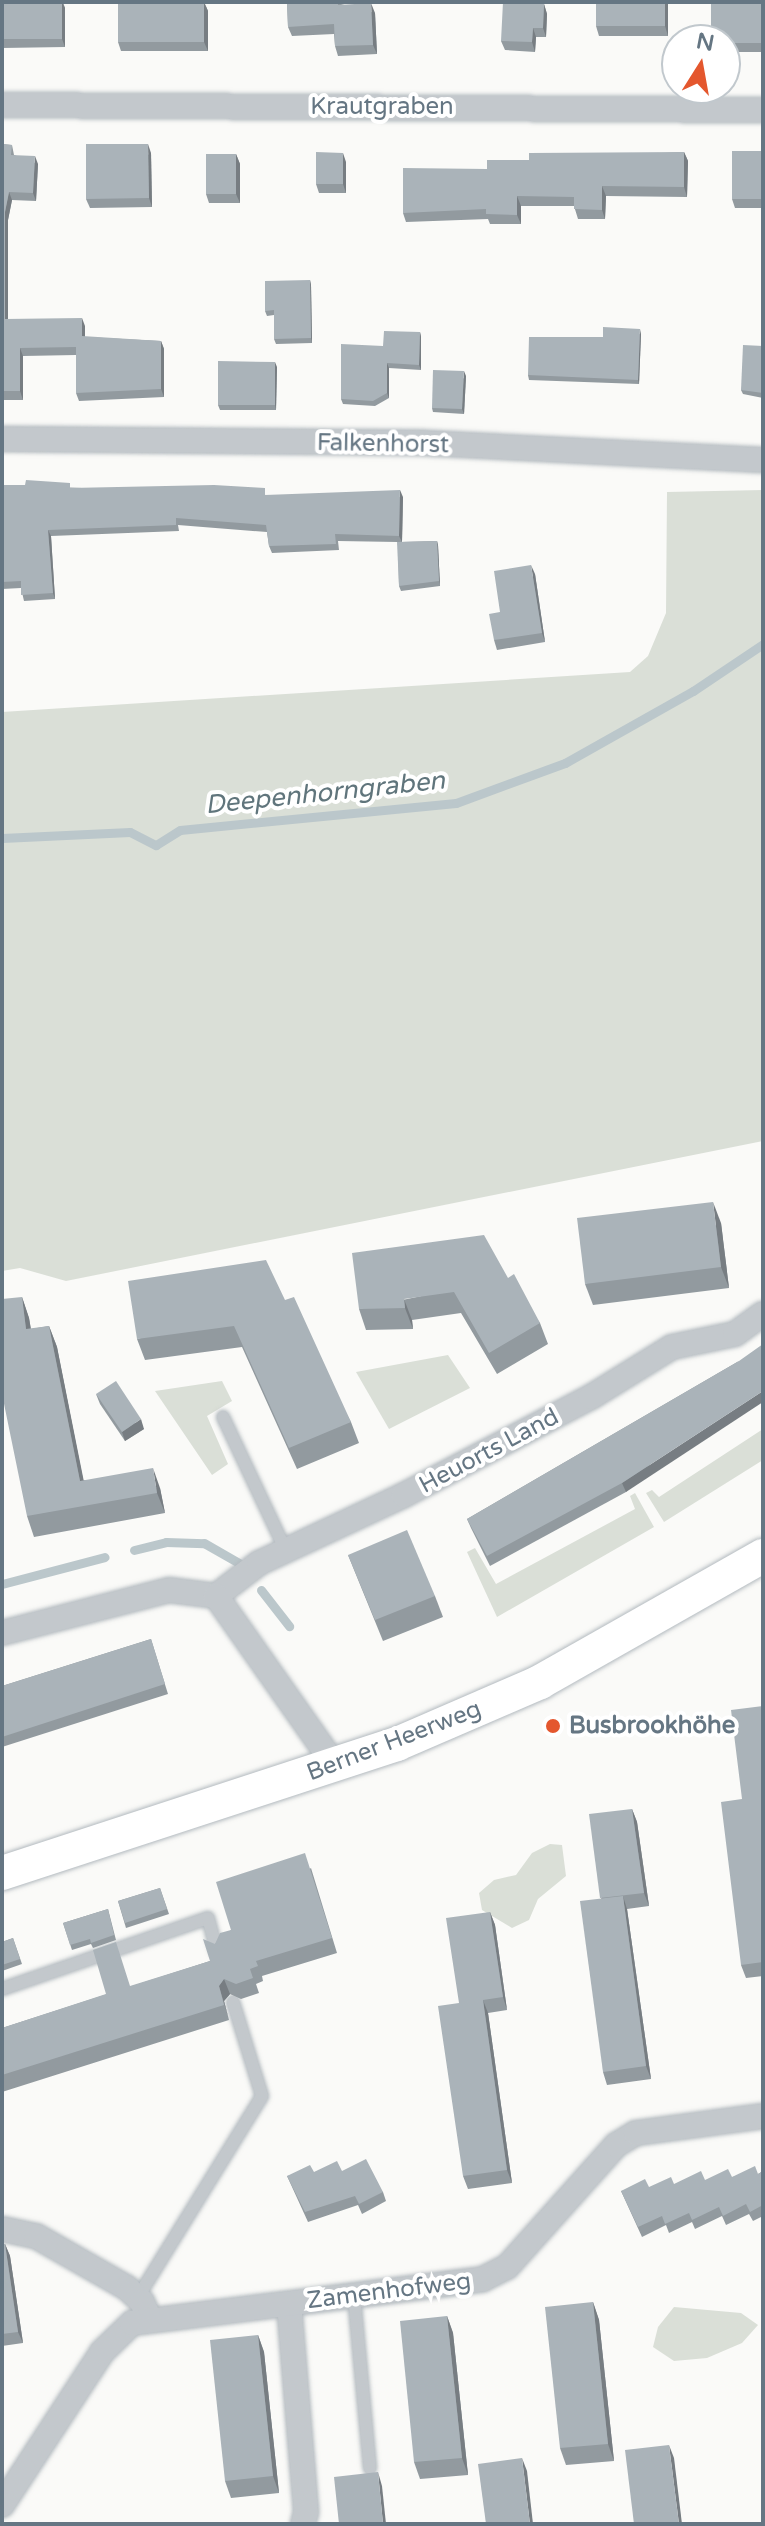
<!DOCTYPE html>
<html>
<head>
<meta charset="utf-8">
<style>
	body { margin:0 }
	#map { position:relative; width:765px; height:2526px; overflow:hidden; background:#fafaf8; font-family:"Varela Round",sans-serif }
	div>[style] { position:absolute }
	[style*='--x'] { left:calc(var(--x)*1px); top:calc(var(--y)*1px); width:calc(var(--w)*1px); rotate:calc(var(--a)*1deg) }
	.green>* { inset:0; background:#dadfd7 }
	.stream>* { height:9px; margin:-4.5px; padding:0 4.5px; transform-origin:4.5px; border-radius:4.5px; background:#bbc7cb }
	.roads { filter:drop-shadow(0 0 2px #b3babf) drop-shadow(0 0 2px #b3babf) }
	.service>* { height:12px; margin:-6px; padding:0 6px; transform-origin:6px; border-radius:6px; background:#c3c8cc }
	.minor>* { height:24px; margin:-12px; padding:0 12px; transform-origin:12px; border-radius:12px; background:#c3c8cc }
	.secondary>* { height:34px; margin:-17px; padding:0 17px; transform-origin:17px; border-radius:17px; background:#fff }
	.wall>* { inset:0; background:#929a9f }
	.shaded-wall>* { inset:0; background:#777d82 }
	.building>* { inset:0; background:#aab3b9 }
	.dots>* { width:22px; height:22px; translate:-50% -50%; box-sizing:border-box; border:4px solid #fff; border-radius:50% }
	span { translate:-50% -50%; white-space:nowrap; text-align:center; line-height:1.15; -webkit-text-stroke:8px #fff; paint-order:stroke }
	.street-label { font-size:24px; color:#657683 }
	.poi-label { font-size:24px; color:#657683; font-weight:700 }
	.left { translate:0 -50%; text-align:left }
	.water-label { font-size:26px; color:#60757c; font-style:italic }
	.frame { position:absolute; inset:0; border:4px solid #657683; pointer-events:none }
	.north { position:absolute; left:661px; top:24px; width:80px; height:80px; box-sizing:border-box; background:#fff; border:2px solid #c1c8cd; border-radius:50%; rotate:11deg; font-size:22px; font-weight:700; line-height:32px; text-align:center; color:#657683 }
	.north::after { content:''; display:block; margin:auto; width:28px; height:36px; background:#e4572e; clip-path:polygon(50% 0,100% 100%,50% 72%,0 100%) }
</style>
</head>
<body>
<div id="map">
	<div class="green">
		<div style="clip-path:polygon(763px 490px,763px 1141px,66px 1281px,20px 1268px,2px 1271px,2px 712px,630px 672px,648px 656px,666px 613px,667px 492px)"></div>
		<div style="clip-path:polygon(448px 1355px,470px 1388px,389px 1429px,356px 1372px)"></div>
		<div style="clip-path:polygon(222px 1381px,232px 1401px,207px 1416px,228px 1464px,212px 1475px,155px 1391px)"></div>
		<div style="clip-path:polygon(763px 1429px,763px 1460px,664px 1522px,646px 1493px,652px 1490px,659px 1497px)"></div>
		<div style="clip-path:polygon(635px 1493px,654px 1527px,497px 1617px,467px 1552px,475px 1548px,496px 1584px,635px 1509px,630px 1496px)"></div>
		<div style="clip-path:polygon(550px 1844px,562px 1845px,566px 1876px,538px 1899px,529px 1920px,512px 1928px,482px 1910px,479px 1893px,494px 1880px,516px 1875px,532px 1853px)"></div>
		<div style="clip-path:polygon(674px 2307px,741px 2313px,758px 2325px,742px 2343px,707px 2358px,674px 2361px,653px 2347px,658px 2327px)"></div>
	</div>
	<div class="stream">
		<div style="--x:2;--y:838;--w:128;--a:-2.7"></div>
		<div style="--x:130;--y:832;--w:29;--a:27"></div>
		<div style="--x:156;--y:845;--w:28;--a:-32"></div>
		<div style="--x:180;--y:830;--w:277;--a:-5.6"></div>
		<div style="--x:456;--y:803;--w:116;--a:-20.2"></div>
		<div style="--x:565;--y:763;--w:147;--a:-29.4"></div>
		<div style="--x:693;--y:691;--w:84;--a:-33.9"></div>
		<div style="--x:134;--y:1550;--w:33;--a:-14"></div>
		<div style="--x:166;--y:1542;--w:38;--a:2"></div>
		<div style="--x:204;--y:1543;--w:40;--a:29.7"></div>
		<div style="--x:2;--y:1584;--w:106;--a:-14.7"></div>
		<div style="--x:261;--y:1590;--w:46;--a:52.1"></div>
	</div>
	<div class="roads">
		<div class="service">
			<div style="--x:223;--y:1417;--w:148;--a:64.8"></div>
			<div style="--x:2;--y:1989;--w:218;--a:-19"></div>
			<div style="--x:208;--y:1918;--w:34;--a:75"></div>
			<div style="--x:354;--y:2296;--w:173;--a:84.7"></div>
			<div style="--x:138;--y:2297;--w:236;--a:-58.3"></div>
			<div style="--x:262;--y:2096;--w:98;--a:-107.1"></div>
		</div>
		<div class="minor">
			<div style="--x:2;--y:105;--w:761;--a:0.38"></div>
			<div style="--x:2;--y:439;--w:423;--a:0.5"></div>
			<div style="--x:425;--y:443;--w:338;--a:2.9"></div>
			<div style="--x:216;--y:1596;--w:54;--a:-37.5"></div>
			<div style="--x:259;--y:1563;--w:160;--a:-25.1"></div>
			<div style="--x:404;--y:1495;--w:211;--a:-27.7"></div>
			<div style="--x:591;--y:1397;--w:95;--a:-31.7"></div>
			<div style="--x:672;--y:1347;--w:64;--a:-11.7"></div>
			<div style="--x:735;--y:1334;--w:34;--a:-36"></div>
			<div style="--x:2;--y:1633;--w:172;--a:-14.4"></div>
			<div style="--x:169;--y:1590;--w:47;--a:7.3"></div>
			<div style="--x:216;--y:1596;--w:209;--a:54.9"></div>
			<div style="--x:2;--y:2229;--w:35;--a:12"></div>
			<div style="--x:36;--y:2236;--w:105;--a:29.7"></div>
			<div style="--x:127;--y:2288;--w:21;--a:43"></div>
			<div style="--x:142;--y:2302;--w:19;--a:65"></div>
			<div style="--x:289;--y:2304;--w:209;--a:85.3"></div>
			<div style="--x:306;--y:2512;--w:12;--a:104"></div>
			<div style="--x:2;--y:2505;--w:183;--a:-56.8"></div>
			<div style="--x:102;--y:2352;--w:42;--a:-44"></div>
			<div style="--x:132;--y:2323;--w:354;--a:-7.1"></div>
			<div style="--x:483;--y:2279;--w:27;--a:-27"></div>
			<div style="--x:507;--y:2267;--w:164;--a:-48.2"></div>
			<div style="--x:616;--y:2145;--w:23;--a:-31"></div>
			<div style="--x:636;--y:2133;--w:128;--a:-7.6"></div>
		</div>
		<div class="secondary">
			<div style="--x:2;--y:1873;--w:416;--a:-18.1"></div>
			<div style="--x:397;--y:1744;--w:156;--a:-23.4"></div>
			<div style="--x:540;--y:1682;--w:256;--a:-29.5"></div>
		</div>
	</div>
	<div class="wall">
		<div style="clip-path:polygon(2px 2px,63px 2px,65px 8px,65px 47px,2px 48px)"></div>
		<div style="clip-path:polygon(204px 2px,208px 11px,208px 51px,121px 51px,118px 42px)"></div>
		<div style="clip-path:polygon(287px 2px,341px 2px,341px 4px,375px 13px,377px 54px,338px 56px,335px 46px,334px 34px,292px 36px,288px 27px)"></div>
		<div style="clip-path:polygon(668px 2px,668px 36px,599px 36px,596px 26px)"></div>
		<div style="clip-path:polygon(763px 2px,763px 52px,725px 52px,725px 40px)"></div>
		<div style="clip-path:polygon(544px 4px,547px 14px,546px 37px,536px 37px,535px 52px,505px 50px,501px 41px)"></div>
		<div style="clip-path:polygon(2px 144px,12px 145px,14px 155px,38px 164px,36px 201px,12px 200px,8px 220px,8px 319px,85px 326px,85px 337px,161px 341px,164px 349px,164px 397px,79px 401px,76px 393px,76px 355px,23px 356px,23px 400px,2px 400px)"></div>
		<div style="clip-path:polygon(763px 151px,763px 208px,735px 208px,732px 199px)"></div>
		<div style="clip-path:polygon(684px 152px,688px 161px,687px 197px,606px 196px,605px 219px,578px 219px,574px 206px,521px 206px,521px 224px,490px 224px,488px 219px,406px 222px,403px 213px,487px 169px,529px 160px)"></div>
		<div style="clip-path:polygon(151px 153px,152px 207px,90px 208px,86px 199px)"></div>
		<div style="clip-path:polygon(236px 154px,240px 164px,240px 203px,209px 203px,206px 194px)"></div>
		<div style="clip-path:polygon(346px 162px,346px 193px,319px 193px,316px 184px)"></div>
		<div style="clip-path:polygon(310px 280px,311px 285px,312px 343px,276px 344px,274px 339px,274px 315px,267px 316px,265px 311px)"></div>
		<div style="clip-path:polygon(420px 332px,421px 337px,421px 370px,389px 368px,389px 398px,375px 406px,343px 404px,341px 399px,383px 346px)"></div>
		<div style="clip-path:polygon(641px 334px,639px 384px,529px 380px,528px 375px,603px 337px)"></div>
		<div style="clip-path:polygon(763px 346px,763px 398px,743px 394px,741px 390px)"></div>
		<div style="clip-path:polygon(277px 367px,276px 410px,220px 410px,218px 405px)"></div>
		<div style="clip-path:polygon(466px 376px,464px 414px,433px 412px,432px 408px)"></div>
		<div style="clip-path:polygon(2px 485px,267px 495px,403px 497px,402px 542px,437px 541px,438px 545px,440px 586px,401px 591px,399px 586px,398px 542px,338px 541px,339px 550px,272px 553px,269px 546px,267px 532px,178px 525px,179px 531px,51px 536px,55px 599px,24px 601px,21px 588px,2px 589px)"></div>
		<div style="clip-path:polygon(535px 574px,545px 642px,497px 650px,494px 640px,500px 612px)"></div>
		<div style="clip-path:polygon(721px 1223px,729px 1288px,593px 1305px,585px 1284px)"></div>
		<div style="clip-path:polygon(508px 1278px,540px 1323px,548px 1344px,497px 1374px,461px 1313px,412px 1320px,413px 1329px,366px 1330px,359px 1309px)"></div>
		<div style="clip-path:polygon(22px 1297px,29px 1318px,31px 1329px,49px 1326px,57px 1347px,83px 1480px,160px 1488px,165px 1513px,34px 1537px,27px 1516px)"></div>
		<div style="clip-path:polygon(285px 1300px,351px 1422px,359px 1443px,297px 1469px,242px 1347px,145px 1360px,137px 1339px)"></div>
		<div style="clip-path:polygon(739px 1361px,626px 1492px,490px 1566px,471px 1528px,467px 1519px)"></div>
		<div style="clip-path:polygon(96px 1394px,144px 1429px,125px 1441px,100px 1404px)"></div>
		<div style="clip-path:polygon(348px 1555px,435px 1596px,443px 1617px,383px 1641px)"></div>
		<div style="clip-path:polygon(151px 1639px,168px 1694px,2px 1747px,2px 1686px)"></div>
		<div style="clip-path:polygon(763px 1706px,763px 1976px,746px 1978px,741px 1965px,742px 1799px)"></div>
		<div style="clip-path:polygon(632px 1809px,637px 1822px,649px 1906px,627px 1909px,651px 2079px,607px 2085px,603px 2072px,601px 1899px)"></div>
		<div style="clip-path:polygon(311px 1868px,337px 1953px,262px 1976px,263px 1981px,256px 1984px,259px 1993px,241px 1999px,230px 1994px,224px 2001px,229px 2020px,2px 2092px,2px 2028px,210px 1961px,215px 1944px,231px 1930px)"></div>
		<div style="clip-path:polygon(160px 1888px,169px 1914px,126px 1928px,118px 1901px)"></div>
		<div style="clip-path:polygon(108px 1909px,116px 1940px,93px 1948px,91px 1944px,72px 1950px,63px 1923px)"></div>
		<div style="clip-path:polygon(490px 1912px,495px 1925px,507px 2010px,488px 2013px,512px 2183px,468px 2189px,463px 2176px,459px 2003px)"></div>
		<div style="clip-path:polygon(13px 1938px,22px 1964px,2px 1971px,2px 1942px)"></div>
		<div style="clip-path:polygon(342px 2171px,383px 2192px,386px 2201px,362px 2214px,358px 2205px,308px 2222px,287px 2176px,314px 2172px)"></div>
		<div style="clip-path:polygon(763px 2171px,763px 2216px,753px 2221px,749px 2214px,726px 2225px,722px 2216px,695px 2229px,692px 2222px,669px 2233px,666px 2225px,642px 2237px,621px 2191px,732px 2177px,758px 2174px)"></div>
		<div style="clip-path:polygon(5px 2244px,10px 2256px,23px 2343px,2px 2346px,2px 2245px)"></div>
		<div style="clip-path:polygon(593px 2302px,599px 2320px,614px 2461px,566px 2465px,560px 2448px)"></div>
		<div style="clip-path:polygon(447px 2316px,453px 2333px,468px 2475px,420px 2479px,414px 2462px)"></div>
		<div style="clip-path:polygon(258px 2335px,264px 2352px,279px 2493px,231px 2498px,225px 2481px)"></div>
	</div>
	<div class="shaded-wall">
		<div style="clip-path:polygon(62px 2px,65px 8px,65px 47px,62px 39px)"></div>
		<div style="clip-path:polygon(204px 2px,208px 11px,208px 51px,204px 42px)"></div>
		<div style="clip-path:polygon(665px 2px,668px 2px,668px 36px,665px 26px)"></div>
		<div style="clip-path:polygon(371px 3px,375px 13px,377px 54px,373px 45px)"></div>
		<div style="clip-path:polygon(544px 4px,547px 14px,546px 37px,543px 28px)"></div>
		<div style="clip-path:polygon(533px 28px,536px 37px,535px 52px,532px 42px)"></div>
		<div style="clip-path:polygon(148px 144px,151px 153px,152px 207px,149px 198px)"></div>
		<div style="clip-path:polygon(684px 152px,688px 161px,687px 197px,684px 187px)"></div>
		<div style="clip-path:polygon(343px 153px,346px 162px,346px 193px,343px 184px)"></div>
		<div style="clip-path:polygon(236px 154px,240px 164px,240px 203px,236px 194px)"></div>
		<div style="clip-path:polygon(35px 156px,38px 164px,36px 201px,33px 193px)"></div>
		<div style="clip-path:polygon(602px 186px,606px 196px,605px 219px,602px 210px)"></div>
		<div style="clip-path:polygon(9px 192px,12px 200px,8px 220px,8px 327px,5px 319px,5px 212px)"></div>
		<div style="clip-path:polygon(517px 196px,521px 206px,521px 224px,517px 215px)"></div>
		<div style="clip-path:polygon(310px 280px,311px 285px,312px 343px,311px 338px)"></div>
		<div style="clip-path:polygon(82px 318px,85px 326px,85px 345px,82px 336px)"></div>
		<div style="clip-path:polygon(640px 329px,641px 334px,639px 384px,638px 380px)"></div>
		<div style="clip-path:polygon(420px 332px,421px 337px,421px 370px,419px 365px)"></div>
		<div style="clip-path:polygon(161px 341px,164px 349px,164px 397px,161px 389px)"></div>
		<div style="clip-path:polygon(20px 348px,23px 356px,23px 400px,20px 391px)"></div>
		<div style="clip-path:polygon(275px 362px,277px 367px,276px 410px,275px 405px)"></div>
		<div style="clip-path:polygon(387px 363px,389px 368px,389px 398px,387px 393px)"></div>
		<div style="clip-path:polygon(464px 371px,466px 376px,464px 414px,462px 409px)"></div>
		<div style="clip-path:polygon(400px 490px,403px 497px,402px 542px,399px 536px)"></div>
		<div style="clip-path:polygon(48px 530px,51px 536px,55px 599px,53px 593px)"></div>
		<div style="clip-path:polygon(437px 541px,438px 545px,440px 586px,439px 581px)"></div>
		<div style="clip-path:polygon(531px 565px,535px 574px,545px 642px,542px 633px)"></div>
		<div style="clip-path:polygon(713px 1202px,721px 1223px,729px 1288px,721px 1267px)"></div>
		<div style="clip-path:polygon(22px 1297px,29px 1318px,34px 1350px,26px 1329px)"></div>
		<div style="clip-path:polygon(404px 1299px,412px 1320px,413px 1329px,405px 1308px)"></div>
		<div style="clip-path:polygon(49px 1326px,57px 1347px,88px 1502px,80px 1481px)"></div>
		<div style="clip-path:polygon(763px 1391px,763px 1402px,626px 1492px,622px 1483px)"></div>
		<div style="clip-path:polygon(141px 1419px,144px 1429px,125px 1441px,122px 1432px)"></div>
		<div style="clip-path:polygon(153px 1468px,160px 1488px,165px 1513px,157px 1493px)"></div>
		<div style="clip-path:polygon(632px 1809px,637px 1822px,649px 1906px,644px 1893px)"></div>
		<div style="clip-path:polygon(623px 1896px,627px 1909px,651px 2079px,646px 2066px)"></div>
		<div style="clip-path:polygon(490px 1912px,495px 1925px,507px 2010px,503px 1997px)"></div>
		<div style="clip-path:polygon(224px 1979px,230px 1994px,224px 2001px,229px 2020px,219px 1986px)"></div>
		<div style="clip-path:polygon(483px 2000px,488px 2013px,512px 2183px,507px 2170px)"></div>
		<div style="clip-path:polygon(5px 2244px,10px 2256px,23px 2343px,18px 2332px)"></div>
		<div style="clip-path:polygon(593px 2302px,599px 2320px,614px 2461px,608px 2444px)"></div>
		<div style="clip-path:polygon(447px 2316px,453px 2333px,468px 2475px,462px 2458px)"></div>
		<div style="clip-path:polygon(258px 2335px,264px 2352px,279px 2493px,273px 2476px)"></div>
		<div style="clip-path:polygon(669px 2445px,674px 2458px,682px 2524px,679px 2524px)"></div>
		<div style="clip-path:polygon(522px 2458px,527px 2471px,533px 2524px,530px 2524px)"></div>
		<div style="clip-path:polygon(378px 2472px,382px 2486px,386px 2524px,383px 2524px)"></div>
	</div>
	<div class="building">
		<div style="clip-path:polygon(2px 2px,62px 2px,62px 39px,2px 39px)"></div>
		<div style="clip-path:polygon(118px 2px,204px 2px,204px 42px,118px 42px)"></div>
		<div style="clip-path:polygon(287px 2px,338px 2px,338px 5px,371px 3px,373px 45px,335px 46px,334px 24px,288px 27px)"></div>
		<div style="clip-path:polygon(503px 2px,544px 4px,543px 28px,533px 28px,532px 42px,501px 41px)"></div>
		<div style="clip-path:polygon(596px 2px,665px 2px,665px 26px,596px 26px)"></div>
		<div style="clip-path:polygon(711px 2px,763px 2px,763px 43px,725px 43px,725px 40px,711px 40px)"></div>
		<div style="clip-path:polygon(2px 144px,12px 145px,11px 155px,35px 156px,33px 193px,9px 192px,5px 212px,5px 319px,82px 318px,82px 336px,161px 341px,161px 389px,76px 393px,76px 347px,20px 348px,20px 391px,2px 391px)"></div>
		<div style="clip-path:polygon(86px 144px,148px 144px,149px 198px,86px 199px)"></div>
		<div style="clip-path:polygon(732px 151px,763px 151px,763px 199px,732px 199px)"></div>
		<div style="clip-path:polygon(316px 152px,343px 153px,343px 184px,316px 184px)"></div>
		<div style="clip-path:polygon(684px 152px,684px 187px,602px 186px,602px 210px,574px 209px,574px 197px,517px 196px,517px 215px,486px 214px,486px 209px,403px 213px,403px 168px,487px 169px,487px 160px,529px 160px,529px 153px)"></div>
		<div style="clip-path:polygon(206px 154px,236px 154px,236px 194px,206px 194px)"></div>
		<div style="clip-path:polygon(310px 280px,311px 338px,274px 339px,274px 310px,265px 311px,265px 281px)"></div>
		<div style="clip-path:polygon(603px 327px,640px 329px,638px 380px,528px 375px,529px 337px,603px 337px)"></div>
		<div style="clip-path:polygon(384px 331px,420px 332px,419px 365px,387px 363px,387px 393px,373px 401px,341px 399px,341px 344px,383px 346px)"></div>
		<div style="clip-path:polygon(743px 345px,763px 346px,763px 393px,741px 390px)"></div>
		<div style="clip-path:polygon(218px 361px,275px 362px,275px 405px,218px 405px)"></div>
		<div style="clip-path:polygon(433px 370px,464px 371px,462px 409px,432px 408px)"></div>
		<div style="clip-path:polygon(26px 480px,70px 483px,70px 488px,214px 485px,265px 488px,265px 495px,400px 490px,399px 536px,335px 534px,336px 544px,269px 546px,266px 525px,176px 518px,176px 525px,48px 530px,53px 593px,21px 595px,21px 581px,2px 582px,2px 485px,25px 485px)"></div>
		<div style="clip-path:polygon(437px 541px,439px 581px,399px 586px,397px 542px)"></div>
		<div style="clip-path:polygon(531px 565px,542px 633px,494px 640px,489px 614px,500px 612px,494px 571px)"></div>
		<div style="clip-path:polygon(713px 1202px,721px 1267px,585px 1284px,577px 1218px)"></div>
		<div style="clip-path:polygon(484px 1235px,508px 1278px,514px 1274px,540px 1323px,489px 1353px,454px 1292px,404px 1299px,405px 1308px,359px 1309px,352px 1253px)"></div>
		<div style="clip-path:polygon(266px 1260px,285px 1300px,294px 1297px,351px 1422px,289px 1448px,234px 1326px,137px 1339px,128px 1281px)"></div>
		<div style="clip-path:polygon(22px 1297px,26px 1329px,49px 1326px,80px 1481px,153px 1468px,157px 1493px,27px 1516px,2px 1394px,2px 1299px)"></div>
		<div style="clip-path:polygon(763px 1344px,763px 1391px,622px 1483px,487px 1556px,467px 1519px,739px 1361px)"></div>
		<div style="clip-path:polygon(116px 1381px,141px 1419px,122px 1432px,96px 1394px)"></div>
		<div style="clip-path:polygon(407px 1530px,435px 1596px,375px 1620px,348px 1555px)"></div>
		<div style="clip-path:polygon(151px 1639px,165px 1684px,2px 1737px,2px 1686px)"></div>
		<div style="clip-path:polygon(763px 1706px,763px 1962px,741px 1965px,721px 1802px,742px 1799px,731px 1710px)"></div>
		<div style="clip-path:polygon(632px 1809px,644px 1893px,600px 1898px,589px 1814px)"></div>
		<div style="clip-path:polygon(305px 1853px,332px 1938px,256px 1961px,258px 1966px,250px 1969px,253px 1978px,236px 1984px,224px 1979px,219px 1986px,224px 2005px,2px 2075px,2px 2028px,106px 1994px,93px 1950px,116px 1942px,130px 1986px,210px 1961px,203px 1939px,215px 1944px,220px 1933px,231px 1930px,216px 1882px)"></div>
		<div style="clip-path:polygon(160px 1888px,167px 1909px,125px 1923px,118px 1901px)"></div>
		<div style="clip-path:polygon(623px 1896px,646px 2066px,603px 2072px,580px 1901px)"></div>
		<div style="clip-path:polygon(108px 1909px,114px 1935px,91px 1943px,90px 1939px,70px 1945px,63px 1923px)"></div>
		<div style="clip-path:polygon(490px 1912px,503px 1997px,483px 2000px,507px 2170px,463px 2176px,438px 2006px,459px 2003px,446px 1918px)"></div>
		<div style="clip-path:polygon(13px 1938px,20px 1959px,2px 1965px,2px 1942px)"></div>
		<div style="clip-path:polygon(366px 2159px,383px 2192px,359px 2204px,355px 2196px,305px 2212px,287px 2176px,310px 2165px,314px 2172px,337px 2161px,342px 2171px)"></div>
		<div style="clip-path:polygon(755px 2166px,758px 2174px,763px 2171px,763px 2205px,750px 2212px,746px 2204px,723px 2216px,719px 2207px,692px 2220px,689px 2213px,665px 2224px,662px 2216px,638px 2227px,621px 2191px,645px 2179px,649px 2187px,671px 2177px,674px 2184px,701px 2171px,705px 2180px,728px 2169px,732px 2177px)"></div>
		<div style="clip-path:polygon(5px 2244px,18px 2332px,2px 2334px,2px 2245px)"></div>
		<div style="clip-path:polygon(593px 2302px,608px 2444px,560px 2448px,545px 2307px)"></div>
		<div style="clip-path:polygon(447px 2316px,462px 2458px,414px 2462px,400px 2321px)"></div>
		<div style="clip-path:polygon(258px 2335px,273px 2476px,225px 2481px,210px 2340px)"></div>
		<div style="clip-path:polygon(669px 2445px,679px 2524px,634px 2524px,625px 2450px)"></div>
		<div style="clip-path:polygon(522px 2458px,530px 2524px,486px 2524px,478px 2464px)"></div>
		<div style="clip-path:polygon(378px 2472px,383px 2524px,339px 2524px,334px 2477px)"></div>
	</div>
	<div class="dots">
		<div style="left:553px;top:1726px;background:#e4572e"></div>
	</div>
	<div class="street-label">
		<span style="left:382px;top:107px">Krautgraben</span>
		<span style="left:383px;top:444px;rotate:1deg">Falkenhorst</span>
		<span style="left:489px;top:1451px;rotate:-28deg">Heuorts Land</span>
		<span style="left:394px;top:1741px;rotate:-21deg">Berner Heerweg</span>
		<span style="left:389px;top:2291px;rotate:-7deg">Zamenhofweg</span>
	</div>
	<div class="poi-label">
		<span class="left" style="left:569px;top:1726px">Busbrookhöhe</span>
	</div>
	<div class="water-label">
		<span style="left:325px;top:793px;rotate:-6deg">Deepenhorngraben</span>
	</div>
	<div class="frame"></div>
	<div class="north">N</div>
</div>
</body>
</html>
